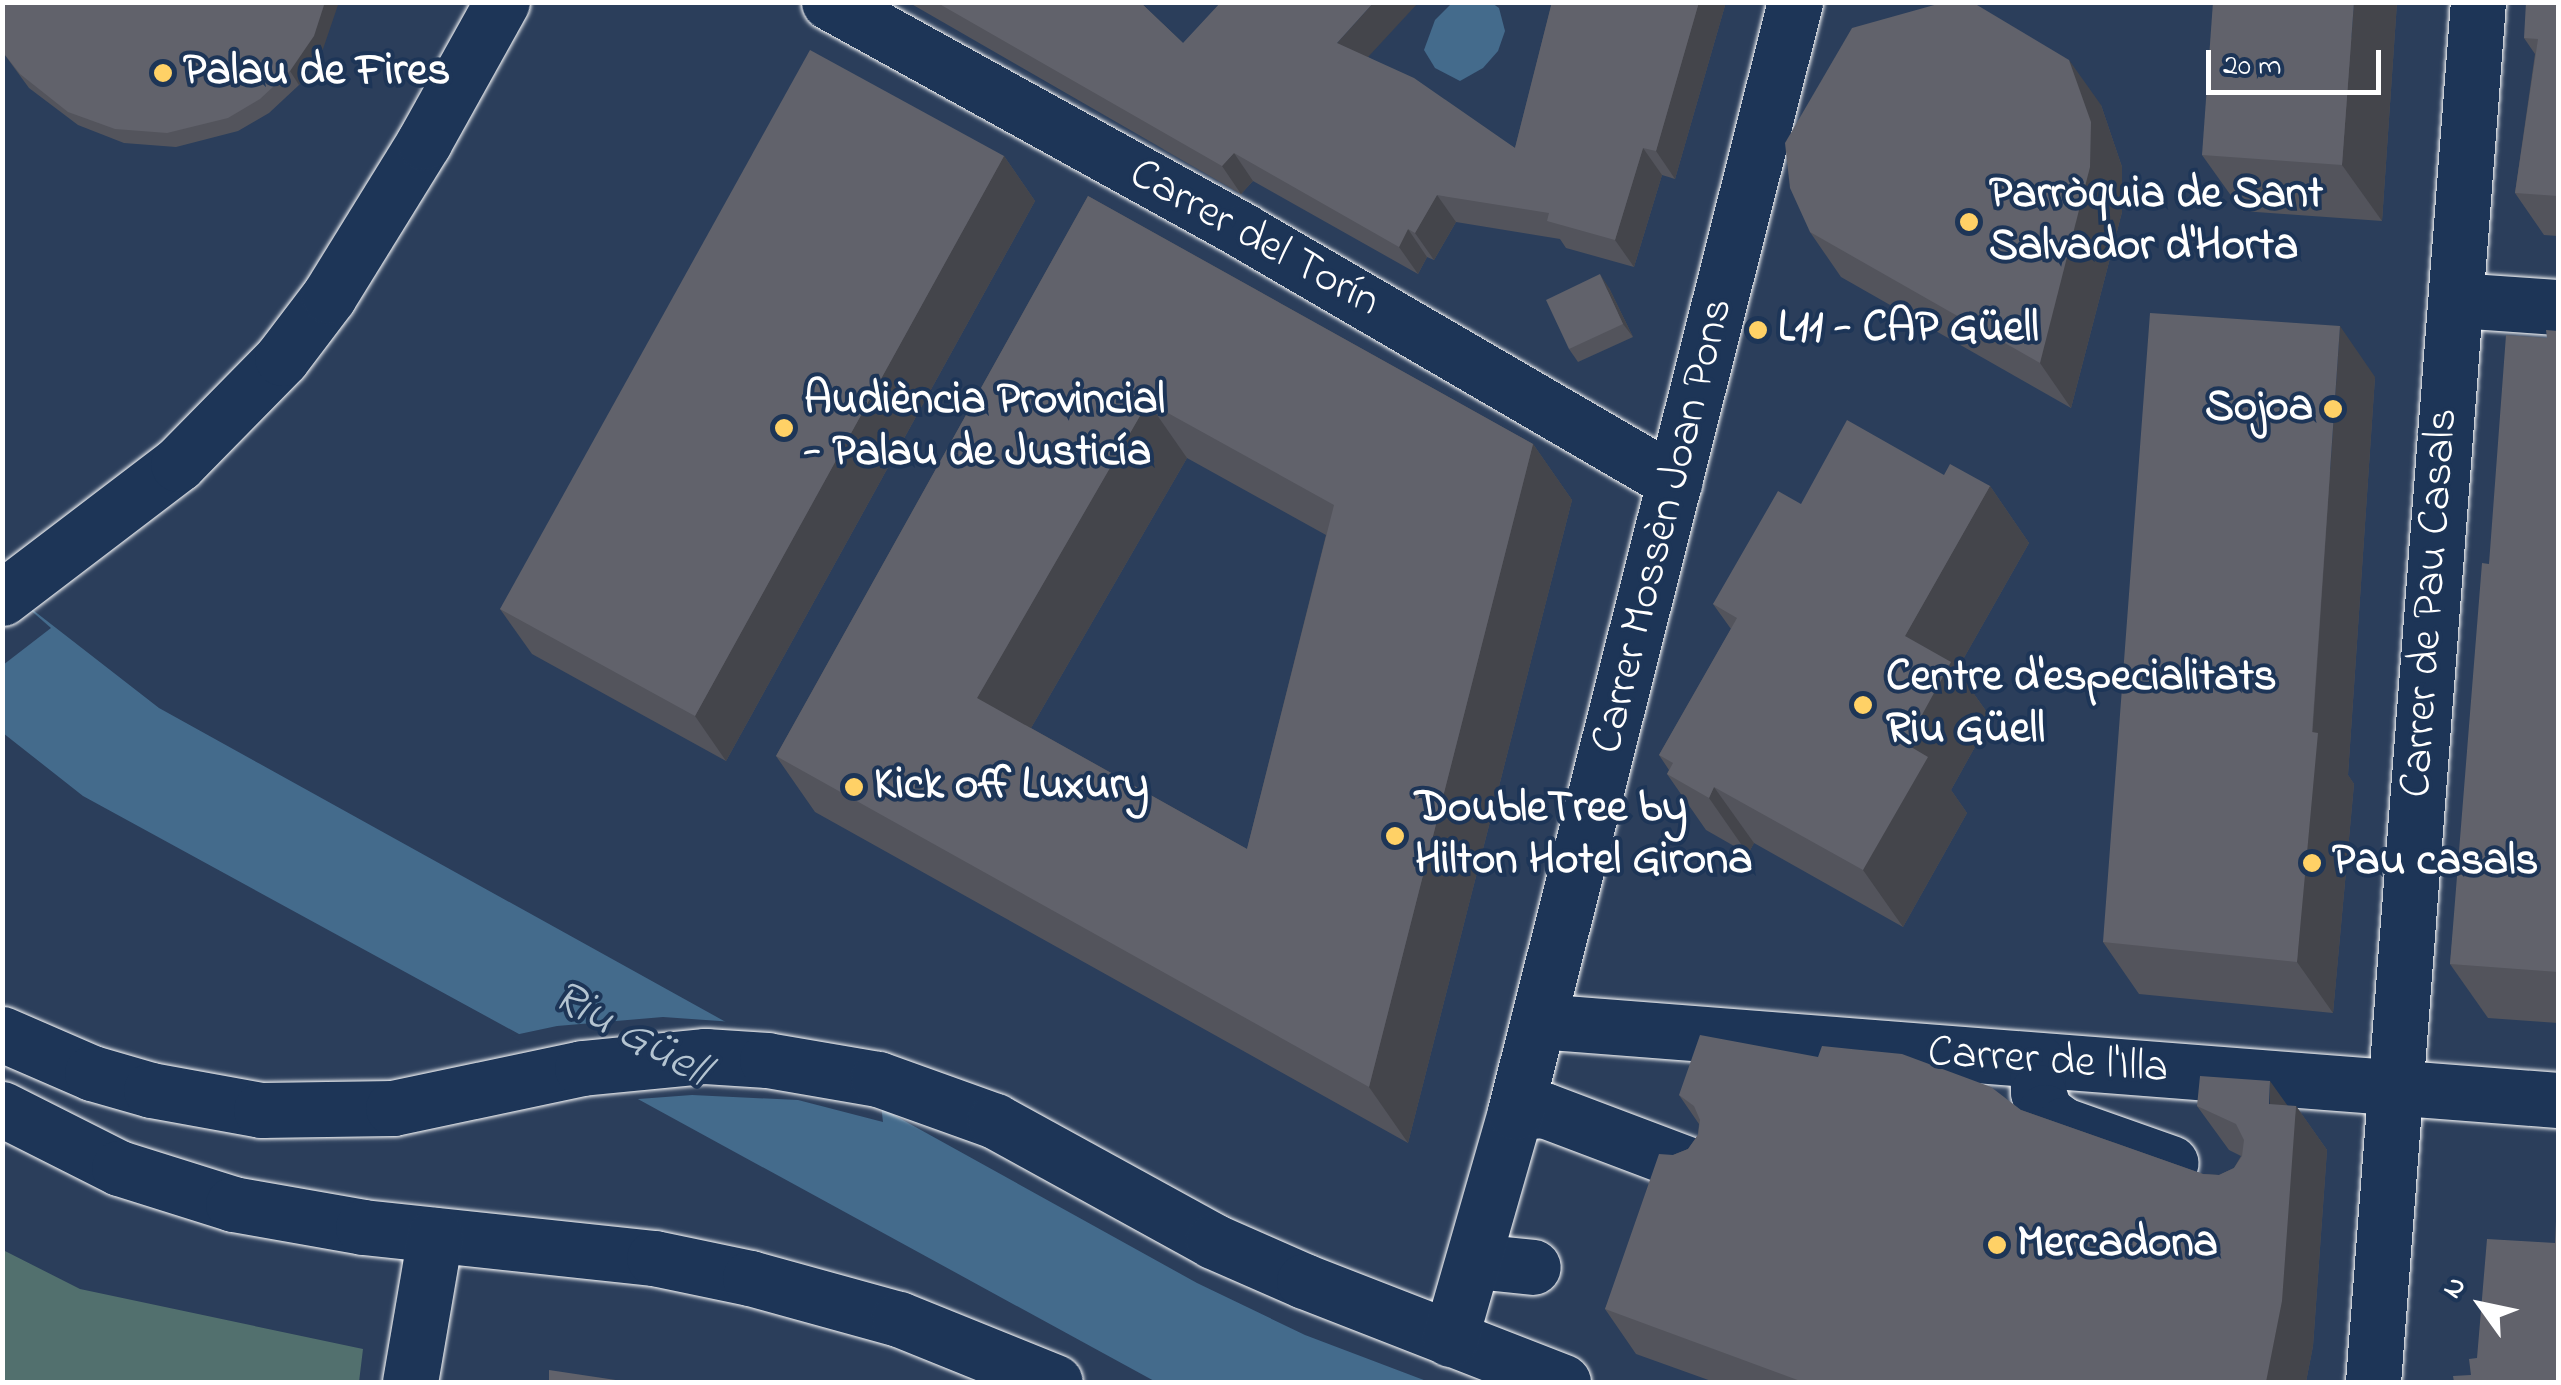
<!DOCTYPE html>
<html>
<head>
<meta charset="utf-8">
<style>
	body { margin:0 }
	#map { position:relative; width:2561px; height:1385px; overflow:hidden; background:#2b3e5b; font-family:"Indie Flower",sans-serif }
	div>[style] { position:absolute }
	[style*='--x'] { left:calc(var(--x)*1px); top:calc(var(--y)*1px); width:calc(var(--w)*1px); rotate:calc(var(--a)*1deg) }
	.green>* { inset:0; background:#52706e }
	.water>* { inset:0; background:#446b8c }
	.pier>* { inset:0; background:#2b3e5b }
	.roads { filter:drop-shadow(0 0 2px #fff) drop-shadow(0 0 2px #fff) }
	.minor>* { height:55px; margin:-27.5px; padding:0 27.5px; transform-origin:27.5px; border-radius:27.5px; background:#1d3557 }
	.wall>* { inset:0; background:#53545c }
	.shaded-wall>* { inset:0; background:#44454b }
	.building>* { inset:0; background:#61626b }
	.dots>* { width:28px; height:28px; translate:-50% -50%; box-sizing:border-box; border:5px solid #1d3557; border-radius:50% }
	span { translate:-50% -50%; white-space:nowrap; text-align:center; line-height:1.15; -webkit-text-stroke:8px #1d3557; paint-order:stroke }
	.poi-label { font-size:45px; color:#fff; font-weight:700 }
	.left { translate:0 -50%; text-align:left }
	.right { translate:-100% -50%; text-align:right }
	.street-label { font-size:45px; color:#fff }
	.water-label { font-size:48px; color:#b4c4d1; font-style:italic }
	.frame { position:absolute; inset:0; border:5px solid #fff; pointer-events:none }
	.north { position:absolute; left:2431px; top:1255px; width:100px; height:100px; -webkit-text-stroke:8px #1d3557; paint-order:stroke; rotate:303deg; font-size:28px; font-weight:700; line-height:40px; text-align:center; color:#fff }
	.north::after { content:''; display:block; margin:auto; width:35px; height:45px; background:#fff; clip-path:polygon(50% 0,100% 100%,50% 72%,0 100%) }
	.scale { position:absolute; left:2206px; top:50px; width:175px; height:45px; box-sizing:border-box; border:5px solid #fff; border-top:0; padding-left:12px; font-size:30px; line-height:35px; white-space:nowrap; color:#fff; -webkit-text-stroke:8px #1d3557; paint-order:stroke }
</style>
</head>
<body>
<div id="map">
	<div class="green">
		<div style="clip-path:polygon(3px 1250px,80px 1289px,363px 1349px,359px 1382px,3px 1382px)"></div>
	</div>
	<div class="water">
		<div style="clip-path:polygon(1452px 3px,1492px 3px,1499px 8px,1505px 31px,1498px 51px,1483px 68px,1460px 81px,1435px 68px,1424px 50px,1435px 20px)"></div>
		<div style="clip-path:polygon(2px 586px,159px 708px,1197px 1283px,1305px 1335px,1429px 1382px,1156px 1382px,83px 796px,3px 733px)"></div>
	</div>
	<div class="pier">
		<div style="clip-path:polygon(3px 586px,51px 628px,3px 665px)"></div>
		<div style="clip-path:polygon(663px 1017px,734px 1022px,881px 1104px,883px 1122px,798px 1100px,692px 1095px,625px 1100px,510px 1036px,557px 1026px)"></div>
	</div>
	<div class="roads">
		<div class="minor">
			<div style="--x:829;--y:2;--w:475;--a:28.9"></div>
			<div style="--x:1245;--y:232;--w:497;--a:30.2"></div>
			<div style="--x:2457;--y:300;--w:101;--a:4"></div>
			<div style="--x:2;--y:598;--w:221;--a:-37.3"></div>
			<div style="--x:178;--y:464;--w:148;--a:-45.5"></div>
			<div style="--x:282;--y:358;--w:78;--a:-52.8"></div>
			<div style="--x:329;--y:296;--w:181;--a:-58.3"></div>
			<div style="--x:424;--y:142;--w:160;--a:-60.9"></div>
			<div style="--x:1538;--y:1021;--w:1023;--a:4.43"></div>
			<div style="--x:2;--y:1034;--w:98;--a:23.4"></div>
			<div style="--x:92;--y:1073;--w:61;--a:16.1"></div>
			<div style="--x:151;--y:1090;--w:112;--a:10.3"></div>
			<div style="--x:261;--y:1110;--w:132;--a:-0.9"></div>
			<div style="--x:393;--y:1108;--w:193;--a:-11.9"></div>
			<div style="--x:582;--y:1068;--w:124;--a:-5.6"></div>
			<div style="--x:705;--y:1056;--w:62;--a:3.7"></div>
			<div style="--x:767;--y:1060;--w:113;--a:9.7"></div>
			<div style="--x:878;--y:1079;--w:124;--a:19.7"></div>
			<div style="--x:995;--y:1121;--w:249;--a:28.8"></div>
			<div style="--x:1213;--y:1241;--w:99;--a:23.7"></div>
			<div style="--x:1304;--y:1281;--w:278;--a:21.3"></div>
			<div style="--x:2037;--y:1061;--w:31;--a:88"></div>
			<div style="--x:2038;--y:1092;--w:21;--a:71"></div>
			<div style="--x:2045;--y:1112;--w:22;--a:36"></div>
			<div style="--x:2063;--y:1125;--w:114;--a:19.4"></div>
			<div style="--x:2;--y:1109;--w:131;--a:26.8"></div>
			<div style="--x:119;--y:1168;--w:120;--a:17.5"></div>
			<div style="--x:233;--y:1204;--w:132;--a:10"></div>
			<div style="--x:363;--y:1227;--w:293;--a:6.1"></div>
			<div style="--x:654;--y:1258;--w:98;--a:11.8"></div>
			<div style="--x:750;--y:1278;--w:155;--a:15.4"></div>
			<div style="--x:899;--y:1319;--w:168;--a:22"></div>
			<div style="--x:1515;--y:1112;--w:29;--a:-4"></div>
			<div style="--x:1544;--y:1110;--w:167;--a:20.7"></div>
			<div style="--x:1475;--y:1261;--w:58;--a:5.9"></div>
			<div style="--x:1450;--y:1339;--w:236;--a:-74"></div>
			<div style="--x:1515;--y:1112;--w:1145;--a:-75.84"></div>
			<div style="--x:410;--y:1382;--w:149;--a:-80.3"></div>
			<div style="--x:2373;--y:1382;--w:1384;--a:-85.65"></div>
		</div>
	</div>
	<div class="wall">
		<div style="clip-path:polygon(908px 2px,1140px 2px,1183px 43px,1368px 57px,1515px 148px,1552px 2px,1726px 2px,1675px 179px,1662px 175px,1634px 267px,1566px 248px,1560px 239px,1456px 222px,1434px 260px,1427px 257px,1418px 274px,1253px 181px,1241px 194px)"></div>
		<div style="clip-path:polygon(2397px 2px,2382px 221px,2242px 211px,2202px 155px)"></div>
		<div style="clip-path:polygon(2558px 2px,2558px 236px,2544px 235px,2515px 193px,2535px 54px,2524px 38px)"></div>
		<div style="clip-path:polygon(323px 49px,299px 85px,269px 113px,238px 131px,176px 147px,124px 143px,78px 125px,29px 88px,2px 51px)"></div>
		<div style="clip-path:polygon(2101px 105px,2122px 167px,2122px 212px,2071px 408px,1841px 277px,1810px 232px)"></div>
		<div style="clip-path:polygon(1004px 156px,1035px 201px,726px 761px,532px 654px,500px 609px)"></div>
		<div style="clip-path:polygon(evenodd,1088px 196px,1533px 444px,1572px 500px,1408px 1143px,815px 812px,776px 756px,1088px 196px,1187px 458px,1326px 535px,1247px 849px,1031px 728px,1187px 458px)"></div>
		<div style="clip-path:polygon(1609px 288px,1633px 337px,1578px 362px,1569px 349px)"></div>
		<div style="clip-path:polygon(2558px 331px,2558px 1023px,2488px 1018px,2450px 964px,2489px 564px)"></div>
		<div style="clip-path:polygon(2375px 377px,2348px 775px,2354px 784px,2333px 1013px,2139px 994px,2103px 942px)"></div>
		<div style="clip-path:polygon(1944px 475px,1990px 486px,2029px 543px,1957px 670px,1991px 718px,1951px 790px,1967px 813px,1903px 927px,1754px 843px,1748px 854px,1706px 830px,1667px 774px,1669px 770px,1659px 755px,1731px 629px,1713px 604px,1801px 504px)"></div>
		<div style="clip-path:polygon(1679px 1095px,2021px 1110px,2203px 1174px,2219px 1175px,2234px 1168px,2241px 1156px,2229px 1150px,2197px 1106px,2296px 1106px,2327px 1150px,2313px 1346px,2306px 1382px,1714px 1382px,1636px 1354px,1605px 1309px,1673px 1155px,1688px 1149px,1698px 1135px,1699px 1124px)"></div>
	</div>
	<div class="shaded-wall">
		<div style="clip-path:polygon(325px 2px,339px 2px,323px 49px,299px 85px,290px 71px)"></div>
		<div style="clip-path:polygon(1374px 2px,1419px 2px,1356px 70px,1337px 43px)"></div>
		<div style="clip-path:polygon(1699px 2px,1726px 2px,1675px 179px,1656px 151px)"></div>
		<div style="clip-path:polygon(2354px 2px,2397px 2px,2382px 221px,2342px 165px)"></div>
		<div style="clip-path:polygon(2069px 60px,2101px 105px,2122px 167px,2122px 212px,2071px 408px,2040px 363px)"></div>
		<div style="clip-path:polygon(1643px 148px,1662px 175px,1634px 267px,1615px 240px)"></div>
		<div style="clip-path:polygon(1234px 153px,1253px 181px,1241px 194px,1222px 166px)"></div>
		<div style="clip-path:polygon(1004px 156px,1035px 201px,726px 761px,695px 716px)"></div>
		<div style="clip-path:polygon(1437px 195px,1456px 222px,1434px 260px,1415px 233px)"></div>
		<div style="clip-path:polygon(1408px 229px,1427px 257px,1418px 274px,1399px 247px)"></div>
		<div style="clip-path:polygon(1600px 274px,1609px 288px,1633px 337px,1623px 324px)"></div>
		<div style="clip-path:polygon(2340px 326px,2375px 377px,2348px 775px,2354px 784px,2333px 1013px,2297px 962px)"></div>
		<div style="clip-path:polygon(1148px 402px,1187px 458px,1016px 754px,977px 698px)"></div>
		<div style="clip-path:polygon(1533px 444px,1572px 500px,1408px 1143px,1369px 1087px)"></div>
		<div style="clip-path:polygon(1990px 486px,2029px 543px,1957px 670px,1991px 718px,1951px 790px,1967px 813px,1903px 927px,1863px 870px,1906px 744px,1905px 636px)"></div>
		<div style="clip-path:polygon(1714px 787px,1754px 843px,1748px 854px,1709px 798px)"></div>
		<div style="clip-path:polygon(2270px 1081px,2295px 1116px,2296px 1106px,2327px 1150px,2313px 1346px,2306px 1382px,2266px 1382px)"></div>
	</div>
	<div class="building">
		<div style="clip-path:polygon(2px 2px,325px 2px,314px 36px,290px 71px,260px 99px,228px 118px,167px 133px,115px 129px,68px 112px,20px 74px,2px 51px)"></div>
		<div style="clip-path:polygon(936px 2px,1140px 2px,1183px 43px,1221px 2px,1374px 2px,1337px 43px,1414px 78px,1515px 148px,1552px 2px,1699px 2px,1656px 151px,1643px 148px,1615px 240px,1547px 221px,1549px 213px,1437px 195px,1415px 233px,1408px 229px,1399px 247px,1234px 153px,1222px 166px)"></div>
		<div style="clip-path:polygon(1945px 2px,1972px 2px,2069px 60px,2091px 122px,2090px 167px,2040px 363px,1810px 232px,1790px 188px,1785px 143px,1852px 28px)"></div>
		<div style="clip-path:polygon(2213px 2px,2354px 2px,2342px 165px,2202px 155px)"></div>
		<div style="clip-path:polygon(2526px 2px,2558px 2px,2558px 196px,2515px 193px,2538px 39px,2524px 38px)"></div>
		<div style="clip-path:polygon(810px 50px,1004px 156px,695px 716px,500px 609px)"></div>
		<div style="clip-path:polygon(evenodd,1088px 196px,1533px 444px,1369px 1087px,776px 756px,1088px 196px,1148px 402px,1334px 505px,1247px 849px,977px 698px,1148px 402px)"></div>
		<div style="clip-path:polygon(1600px 274px,1623px 324px,1569px 349px,1546px 300px)"></div>
		<div style="clip-path:polygon(2150px 313px,2340px 326px,2312px 732px,2318px 733px,2297px 962px,2103px 942px)"></div>
		<div style="clip-path:polygon(2546px 330px,2558px 331px,2558px 972px,2450px 964px,2482px 563px,2489px 564px,2506px 335px,2547px 338px)"></div>
		<div style="clip-path:polygon(1847px 420px,1944px 475px,1950px 464px,1990px 486px,1905px 636px,1951px 662px,1906px 744px,1928px 757px,1863px 870px,1714px 787px,1709px 798px,1667px 774px,1673px 763px,1659px 755px,1737px 618px,1713px 604px,1778px 491px,1801px 504px)"></div>
		<div style="clip-path:polygon(1700px 1035px,1818px 1057px,1822px 1046px,1902px 1054px,1991px 1087px,2021px 1110px,2203px 1174px,2219px 1175px,2234px 1168px,2242px 1156px,2244px 1140px,2236px 1124px,2197px 1106px,2200px 1076px,2270px 1081px,2269px 1104px,2296px 1106px,2282px 1301px,2266px 1382px,1803px 1382px,1605px 1309px,1659px 1154px,1673px 1155px,1688px 1149px,1698px 1135px,1700px 1120px,1694px 1106px,1679px 1095px)"></div>
		<div style="clip-path:polygon(2556px 1221px,2558px 1221px,2558px 1382px,2454px 1382px,2453px 1376px,2471px 1375px,2469px 1359px,2477px 1358px,2487px 1239px,2555px 1243px)"></div>
		<div style="clip-path:polygon(549px 1370px,629px 1382px,549px 1382px)"></div>
	</div>
	<div class="dots">
		<div style="left:163px;top:73px;background:#ffd166"></div>
		<div style="left:1969px;top:222px;background:#ffd166"></div>
		<div style="left:1758px;top:330px;background:#ffd166"></div>
		<div style="left:2333px;top:409px;background:#ffd166"></div>
		<div style="left:784px;top:428px;background:#ffd166"></div>
		<div style="left:1863px;top:705px;background:#ffd166"></div>
		<div style="left:854px;top:787px;background:#ffd166"></div>
		<div style="left:1395px;top:836px;background:#ffd166"></div>
		<div style="left:2312px;top:863px;background:#ffd166"></div>
		<div style="left:1997px;top:1245px;background:#ffd166"></div>
	</div>
	<div class="poi-label">
		<span class="left" style="left:183px;top:73px">Palau de Fires</span>
		<span class="left" style="left:1989px;top:222px">Parròquia de Sant<br>Salvador d'Horta</span>
		<span class="left" style="left:1778px;top:330px">L11 - CAP Güell</span>
		<span class="left" style="left:804px;top:428px">Audiència Provincial<br>- Palau de Justicía</span>
		<span class="right" style="left:2313px;top:409px">Sojoa</span>
		<span class="left" style="left:1886px;top:705px">Centre d'especialitats<br>Riu Güell</span>
		<span class="left" style="left:874px;top:787px">Kick off Luxury</span>
		<span class="left" style="left:1415px;top:836px">DoubleTree by<br>Hilton Hotel Girona</span>
		<span class="left" style="left:2332px;top:863px">Pau casals</span>
		<span class="left" style="left:2017px;top:1245px">Mercadona</span>
	</div>
	<div class="street-label">
		<span style="left:1254px;top:239px;rotate:29deg">Carrer del Torín</span>
		<span style="left:1664px;top:526px;rotate:-76deg">Carrer Mossèn Joan Pons</span>
		<span style="left:2431px;top:603px;rotate:-86deg">Carrer de Pau Casals</span>
		<span style="left:2048px;top:1062px;rotate:4deg">Carrer de l'Illa</span>
	</div>
	<div class="water-label">
		<span style="left:630px;top:1035px;rotate:29deg">Riu Güell</span>
	</div>
	<div class="frame"></div>
	<div class="north">N</div>
	<div class="scale">20 m</div>
</div>
</body>
</html>
